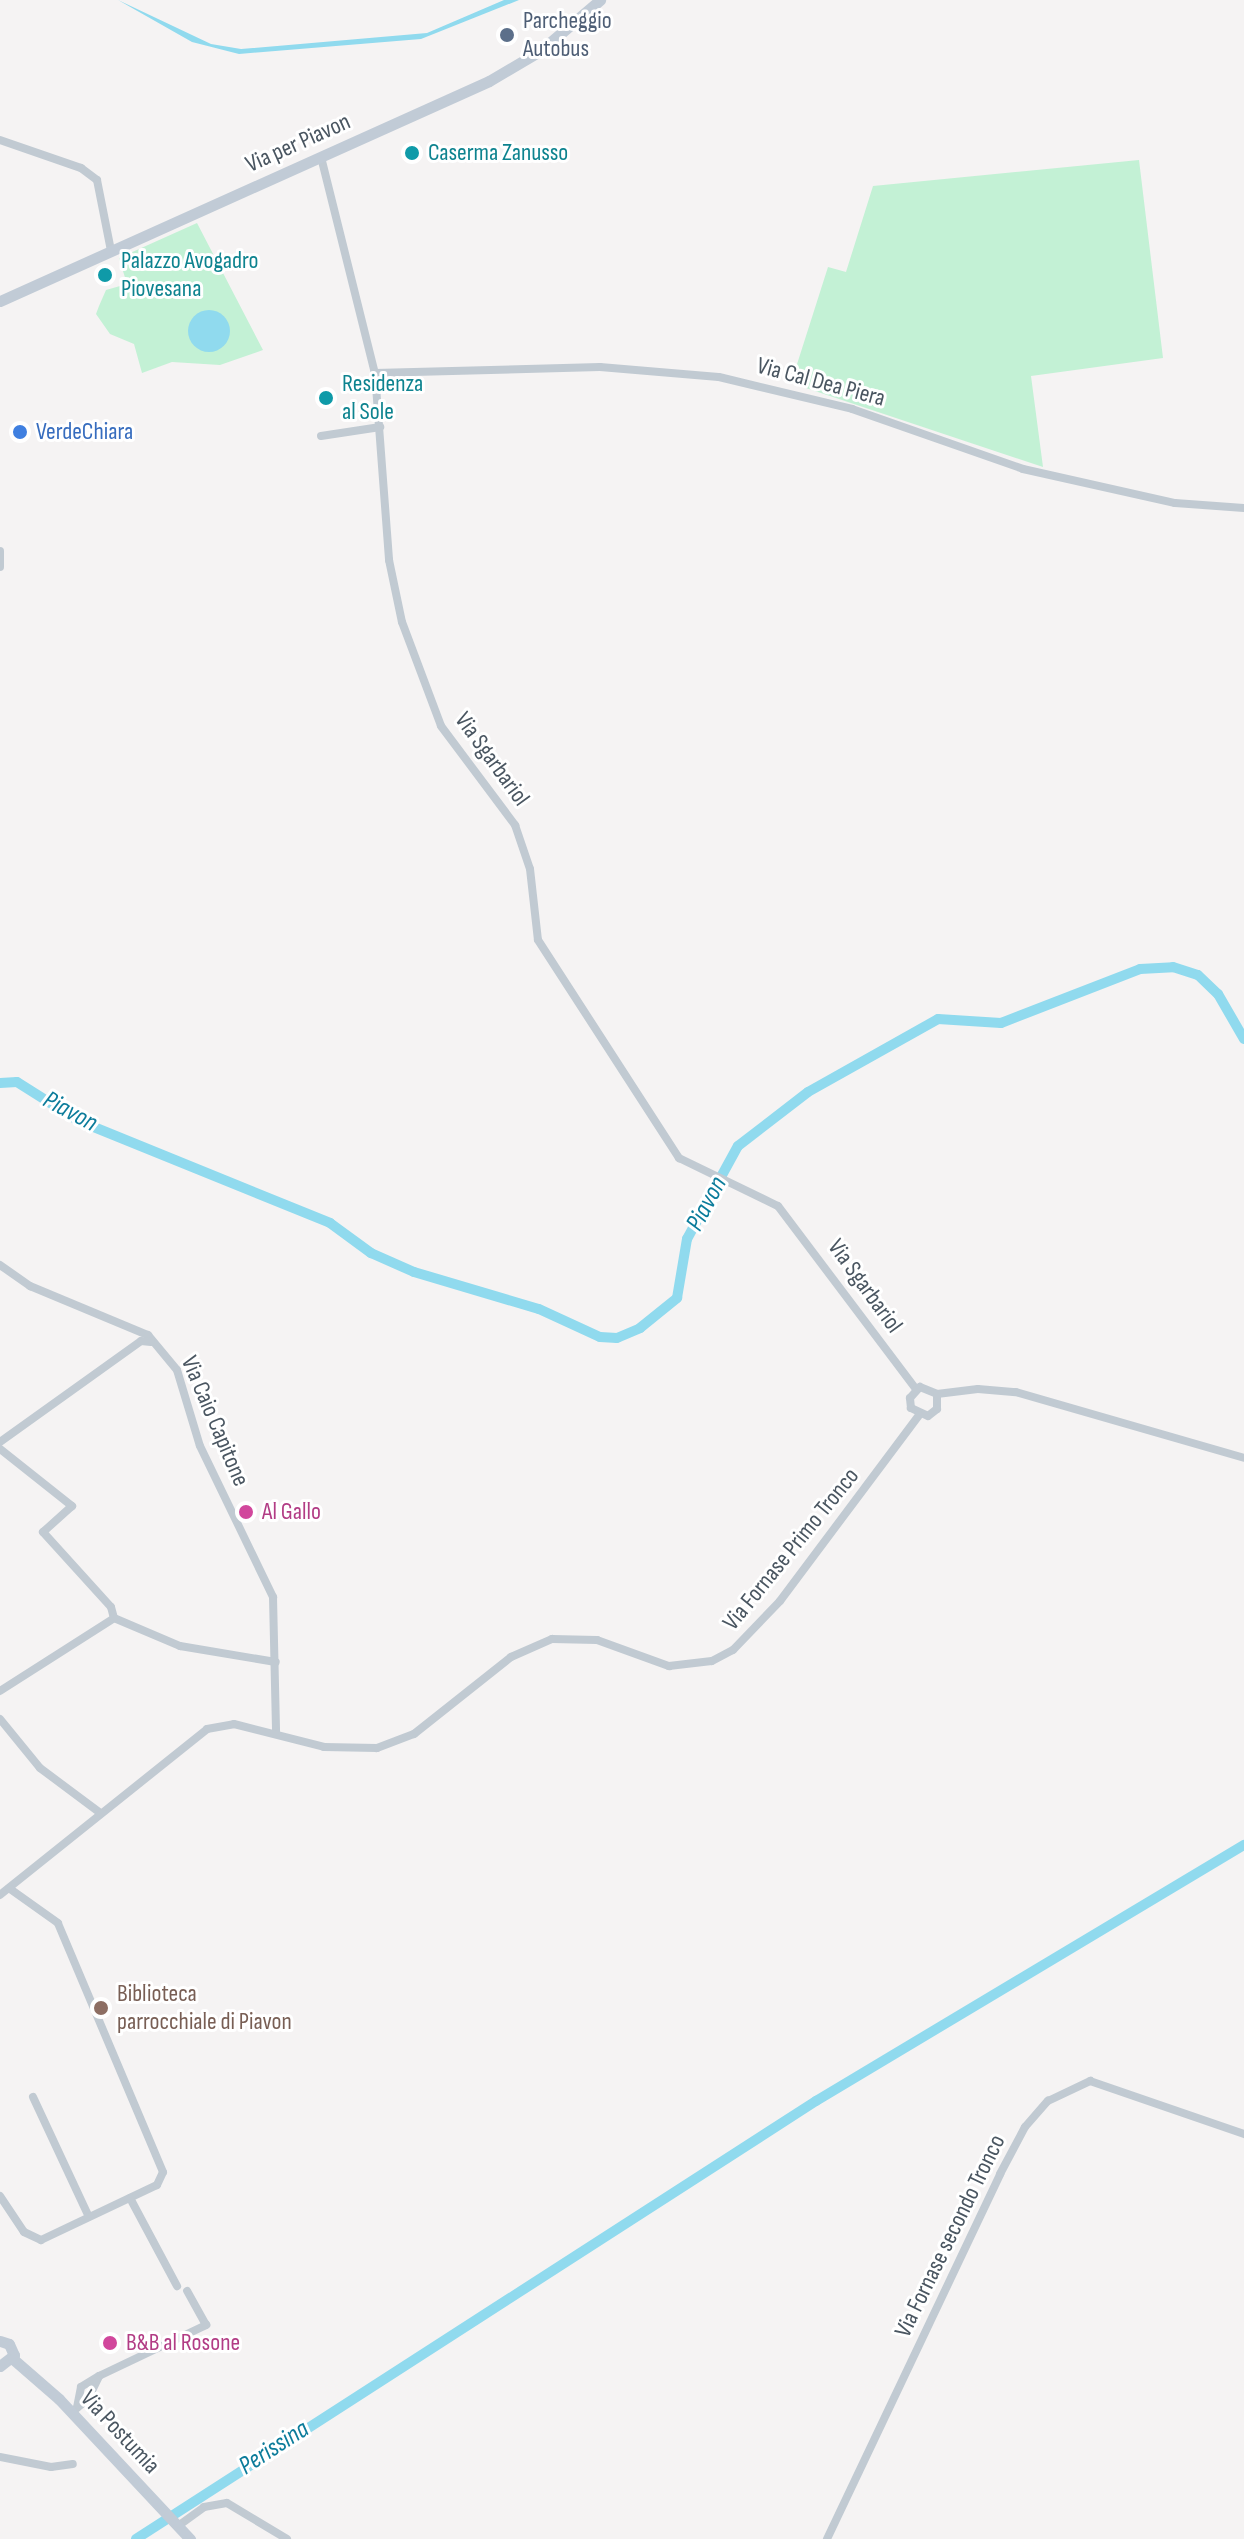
<!DOCTYPE html>
<html>
<head>
<meta charset="utf-8">
<style>
	body { margin:0 }
	#map { position:relative; width:1244px; height:2539px; overflow:hidden; background:#f5f3f3; font-family:"Sofia Sans Condensed",sans-serif }
	div>[style] { position:absolute }
	[style*='--x'] { left:calc(var(--x)*1px); top:calc(var(--y)*1px); width:calc(var(--w)*1px); rotate:calc(var(--a)*1deg) }
	.green>* { inset:0; background:#c3f1d5 }
	.water>* { inset:0; background:#90daee }
	.round { border-radius:50% }
	.canal>* { height:10px; margin:-5px; padding:0 5px; transform-origin:5px; border-radius:5px; background:#90daee }
	.street>* { height:8px; margin:-4px; padding:0 4px; transform-origin:4px; border-radius:4px; background:#c1cad2 }
	.secondary>* { height:11px; margin:-5.5px; padding:0 5.5px; transform-origin:5.5px; border-radius:5.5px; background:#c1cbd6 }
	.dots>* { width:22px; height:22px; translate:-50% -50%; box-sizing:border-box; border:4px solid #fff; border-radius:50% }
	span { translate:-50% -50%; white-space:nowrap; text-align:center; line-height:1.15; -webkit-text-stroke:6px #fff; paint-order:stroke }
	.service-label { font-size:24px; color:#4e5e75 }
	.left { translate:0 -50%; text-align:left }
	.street-label { font-size:24px; color:#4a5661 }
	.culture-label { font-size:24px; color:#0d838f }
	.shop-label { font-size:24px; color:#366cbe }
	.hotel-label { font-size:24px; color:#b23c85 }
	.education-label { font-size:24px; color:#785e54 }
	.water-label { font-size:26px; color:#0c7c9b; font-style:italic }
</style>
</head>
<body>
<div id="map">
	<div class="green">
		<div style="clip-path:polygon(1139px 160px,1163px 358px,1031px 376px,1043px 467px,791px 383px,828px 267px,846px 272px,873px 186px)"></div>
		<div style="clip-path:polygon(197px 223px,263px 350px,220px 365px,172px 362px,142px 373px,134px 344px,110px 334px,96px 314px,99px 306px,106px 290px,127px 284px,119px 258px)"></div>
	</div>
	<div class="water">
		<div style="clip-path:polygon(118px 0,211px 44px,241px 49px,427px 33px,504px 0,519px 0,421px 39px,239px 54px,192px 42px)"></div>
		<div class="round" style="left:188px;top:310px;width:42px;height:42px"></div>
	</div>
	<div class="canal">
		<div style="--x:0;--y:1083;--w:17;--a:-3"></div>
		<div style="--x:17;--y:1082;--w:73;--a:32.2"></div>
		<div style="--x:79;--y:1121;--w:271;--a:22.1"></div>
		<div style="--x:330;--y:1223;--w:51;--a:36.2"></div>
		<div style="--x:371;--y:1253;--w:47;--a:23.8"></div>
		<div style="--x:414;--y:1272;--w:130;--a:16.5"></div>
		<div style="--x:539;--y:1309;--w:67;--a:24.7"></div>
		<div style="--x:600;--y:1337;--w:17;--a:3"></div>
		<div style="--x:617;--y:1338;--w:25;--a:-23"></div>
		<div style="--x:640;--y:1328;--w:48;--a:-39"></div>
		<div style="--x:677;--y:1298;--w:60;--a:-80.4"></div>
		<div style="--x:687;--y:1239;--w:106;--a:-61.3"></div>
		<div style="--x:738;--y:1146;--w:88;--a:-37.6"></div>
		<div style="--x:808;--y:1092;--w:149;--a:-29.3"></div>
		<div style="--x:938;--y:1019;--w:63;--a:3.6"></div>
		<div style="--x:1001;--y:1023;--w:149;--a:-21.2"></div>
		<div style="--x:1140;--y:969;--w:33;--a:-3"></div>
		<div style="--x:1173;--y:967;--w:26;--a:18"></div>
		<div style="--x:1198;--y:975;--w:28;--a:44"></div>
		<div style="--x:1218;--y:994;--w:52;--a:60"></div>
		<div style="--x:136;--y:2539;--w:809;--a:-32.79"></div>
		<div style="--x:816;--y:2101;--w:499;--a:-30.9"></div>
	</div>
	<div class="street">
		<div style="--x:0;--y:140;--w:86;--a:19.1"></div>
		<div style="--x:81;--y:168;--w:20;--a:37"></div>
		<div style="--x:97;--y:180;--w:72;--a:78.8"></div>
		<div style="--x:321;--y:157;--w:223;--a:76"></div>
		<div style="--x:375;--y:373;--w:188;--a:85.7"></div>
		<div style="--x:389;--y:560;--w:63;--a:78.2"></div>
		<div style="--x:402;--y:622;--w:111;--a:69.4"></div>
		<div style="--x:441;--y:726;--w:124;--a:53.2"></div>
		<div style="--x:515;--y:825;--w:46;--a:71.2"></div>
		<div style="--x:530;--y:869;--w:71;--a:83.6"></div>
		<div style="--x:538;--y:940;--w:260;--a:57.1"></div>
		<div style="--x:679;--y:1158;--w:110;--a:25.9"></div>
		<div style="--x:778;--y:1206;--w:229;--a:53"></div>
		<div style="--x:375;--y:373;--w:225;--a:-1.5"></div>
		<div style="--x:600;--y:367;--w:119;--a:4.8"></div>
		<div style="--x:719;--y:377;--w:137;--a:13.5"></div>
		<div style="--x:852;--y:409;--w:181;--a:19.3"></div>
		<div style="--x:1023;--y:469;--w:156;--a:12.6"></div>
		<div style="--x:1175;--y:503;--w:69;--a:4.1"></div>
		<div style="--x:321;--y:436;--w:60;--a:-8.7"></div>
		<div style="--x:0;--y:551;--w:16;--a:90"></div>
		<div style="--x:0;--y:1265;--w:37;--a:35"></div>
		<div style="--x:30;--y:1286;--w:128;--a:22.6"></div>
		<div style="--x:148;--y:1335;--w:45;--a:50.4"></div>
		<div style="--x:177;--y:1370;--w:79;--a:73.2"></div>
		<div style="--x:200;--y:1446;--w:168;--a:64.2"></div>
		<div style="--x:273;--y:1597;--w:135;--a:88.7"></div>
		<div style="--x:937;--y:1394;--w:15;--a:90"></div>
		<div style="--x:937;--y:1409;--w:11;--a:142"></div>
		<div style="--x:928;--y:1416;--w:19;--a:-155"></div>
		<div style="--x:911;--y:1408;--w:10;--a:-96"></div>
		<div style="--x:910;--y:1398;--w:15;--a:-48"></div>
		<div style="--x:920;--y:1387;--w:18;--a:22"></div>
		<div style="--x:937;--y:1394;--w:41;--a:-7"></div>
		<div style="--x:978;--y:1389;--w:38;--a:5"></div>
		<div style="--x:1016;--y:1392;--w:237;--a:16.1"></div>
		<div style="--x:0;--y:1442;--w:173;--a:-35.6"></div>
		<div style="--x:141;--y:1341;--w:10;--a:6"></div>
		<div style="--x:0;--y:1449;--w:92;--a:38.4"></div>
		<div style="--x:72;--y:1506;--w:39;--a:138"></div>
		<div style="--x:43;--y:1532;--w:101;--a:47.8"></div>
		<div style="--x:111;--y:1607;--w:11;--a:75"></div>
		<div style="--x:0;--y:1691;--w:135;--a:-32.6"></div>
		<div style="--x:114;--y:1618;--w:72;--a:23"></div>
		<div style="--x:180;--y:1646;--w:97;--a:9.5"></div>
		<div style="--x:0;--y:1719;--w:63;--a:50.8"></div>
		<div style="--x:40;--y:1768;--w:74;--a:36.7"></div>
		<div style="--x:0;--y:1895;--w:265;--a:-38.7"></div>
		<div style="--x:207;--y:1729;--w:27;--a:-10"></div>
		<div style="--x:234;--y:1724;--w:93;--a:14.3"></div>
		<div style="--x:324;--y:1747;--w:53;--a:1.1"></div>
		<div style="--x:377;--y:1748;--w:40;--a:-21"></div>
		<div style="--x:414;--y:1734;--w:124;--a:-38.4"></div>
		<div style="--x:511;--y:1657;--w:45;--a:-23.7"></div>
		<div style="--x:552;--y:1639;--w:45;--a:1.3"></div>
		<div style="--x:597;--y:1640;--w:77;--a:19.9"></div>
		<div style="--x:669;--y:1666;--w:43;--a:-6.6"></div>
		<div style="--x:712;--y:1661;--w:24;--a:-28"></div>
		<div style="--x:733;--y:1650;--w:68;--a:-46.2"></div>
		<div style="--x:780;--y:1601;--w:232;--a:-53.2"></div>
		<div style="--x:33;--y:2097;--w:132;--a:65"></div>
		<div style="--x:0;--y:2196;--w:43;--a:56.3"></div>
		<div style="--x:24;--y:2232;--w:19;--a:25"></div>
		<div style="--x:41;--y:2240;--w:128;--a:-25.4"></div>
		<div style="--x:157;--y:2185;--w:14;--a:-65"></div>
		<div style="--x:163;--y:2172;--w:270;--a:-112.9"></div>
		<div style="--x:58;--y:1923;--w:60;--a:-144.5"></div>
		<div style="--x:130;--y:2198;--w:100;--a:61.9"></div>
		<div style="--x:99;--y:2376;--w:119;--a:-25.5"></div>
		<div style="--x:206;--y:2325;--w:39;--a:-119"></div>
		<div style="--x:72;--y:2412;--w:21;--a:-39"></div>
		<div style="--x:88;--y:2399;--w:25;--a:-64"></div>
		<div style="--x:99;--y:2376;--w:21;--a:149"></div>
		<div style="--x:81;--y:2387;--w:21;--a:101"></div>
		<div style="--x:0;--y:2457;--w:52;--a:11.1"></div>
		<div style="--x:51;--y:2467;--w:22;--a:-8"></div>
		<div style="--x:178;--y:2526;--w:32;--a:-36"></div>
		<div style="--x:204;--y:2507;--w:23;--a:-10"></div>
		<div style="--x:227;--y:2503;--w:70;--a:31"></div>
		<div style="--x:827;--y:2539;--w:404;--a:-64.6"></div>
		<div style="--x:1000;--y:2174;--w:53;--a:-62"></div>
		<div style="--x:1025;--y:2127;--w:35;--a:-49"></div>
		<div style="--x:1048;--y:2101;--w:47;--a:-25.5"></div>
		<div style="--x:1090;--y:2081;--w:163;--a:19"></div>
	</div>
	<div class="secondary">
		<div style="--x:0;--y:301;--w:536;--a:-24.22"></div>
		<div style="--x:489;--y:81;--w:59;--a:-30.5"></div>
		<div style="--x:540;--y:51;--w:79;--a:-40.4"></div>
		<div style="--x:0;--y:2341;--w:9;--a:18"></div>
		<div style="--x:9;--y:2344;--w:12;--a:66"></div>
		<div style="--x:14;--y:2355;--w:18;--a:142"></div>
		<div style="--x:13;--y:2359;--w:61;--a:41"></div>
		<div style="--x:59;--y:2399;--w:192;--a:46.9"></div>
	</div>
	<div class="dots">
		<div style="left:507px;top:35px;background:#5c6f8a"></div>
		<div style="left:412px;top:153px;background:#0f9aa8"></div>
		<div style="left:105px;top:275px;background:#0f9aa8"></div>
		<div style="left:326px;top:398px;background:#0f9aa8"></div>
		<div style="left:20px;top:432px;background:#3f7fe0"></div>
		<div style="left:246px;top:1512px;background:#d1479c"></div>
		<div style="left:101px;top:2008px;background:#8d6e63"></div>
		<div style="left:110px;top:2343px;background:#d1479c"></div>
	</div>
	<div class="service-label">
		<span class="left" style="left:523px;top:35px">Parcheggio<br>Autobus</span>
	</div>
	<div class="street-label">
		<span style="left:298px;top:143px;rotate:-24deg">Via per Piavon</span>
		<span style="left:821px;top:382px;rotate:15deg">Via Cal Dea Piera</span>
		<span style="left:492px;top:759px;rotate:54deg">Via Sgarbariol</span>
		<span style="left:865px;top:1286px;rotate:54deg">Via Sgarbariol</span>
		<span style="left:215px;top:1421px;rotate:67deg">Via Caio Capitone</span>
		<span style="left:791px;top:1549px;rotate:-51deg">Via Fornase Primo Tronco</span>
		<span style="left:950px;top:2236px;rotate:-64deg">Via Fornase secondo Tronco</span>
		<span style="left:120px;top:2432px;rotate:47deg">Via Postumia</span>
	</div>
	<div class="culture-label">
		<span class="left" style="left:428px;top:153px">Caserma Zanusso</span>
		<span class="left" style="left:121px;top:275px">Palazzo Avogadro<br>Piovesana</span>
		<span class="left" style="left:342px;top:398px">Residenza<br>al Sole</span>
	</div>
	<div class="shop-label">
		<span class="left" style="left:36px;top:432px">VerdeChiara</span>
	</div>
	<div class="hotel-label">
		<span class="left" style="left:262px;top:1512px">Al Gallo</span>
		<span class="left" style="left:126px;top:2343px">B&amp;B al Rosone</span>
	</div>
	<div class="education-label">
		<span class="left" style="left:117px;top:2008px">Biblioteca<br>parrocchiale di Piavon</span>
	</div>
	<div class="water-label">
		<span style="left:70px;top:1112px;rotate:28deg">Piavon</span>
		<span style="left:707px;top:1204px;rotate:-62deg">Piavon</span>
		<span style="left:274px;top:2448px;rotate:-33deg">Perissina</span>
	</div>
</div>
</body>
</html>
